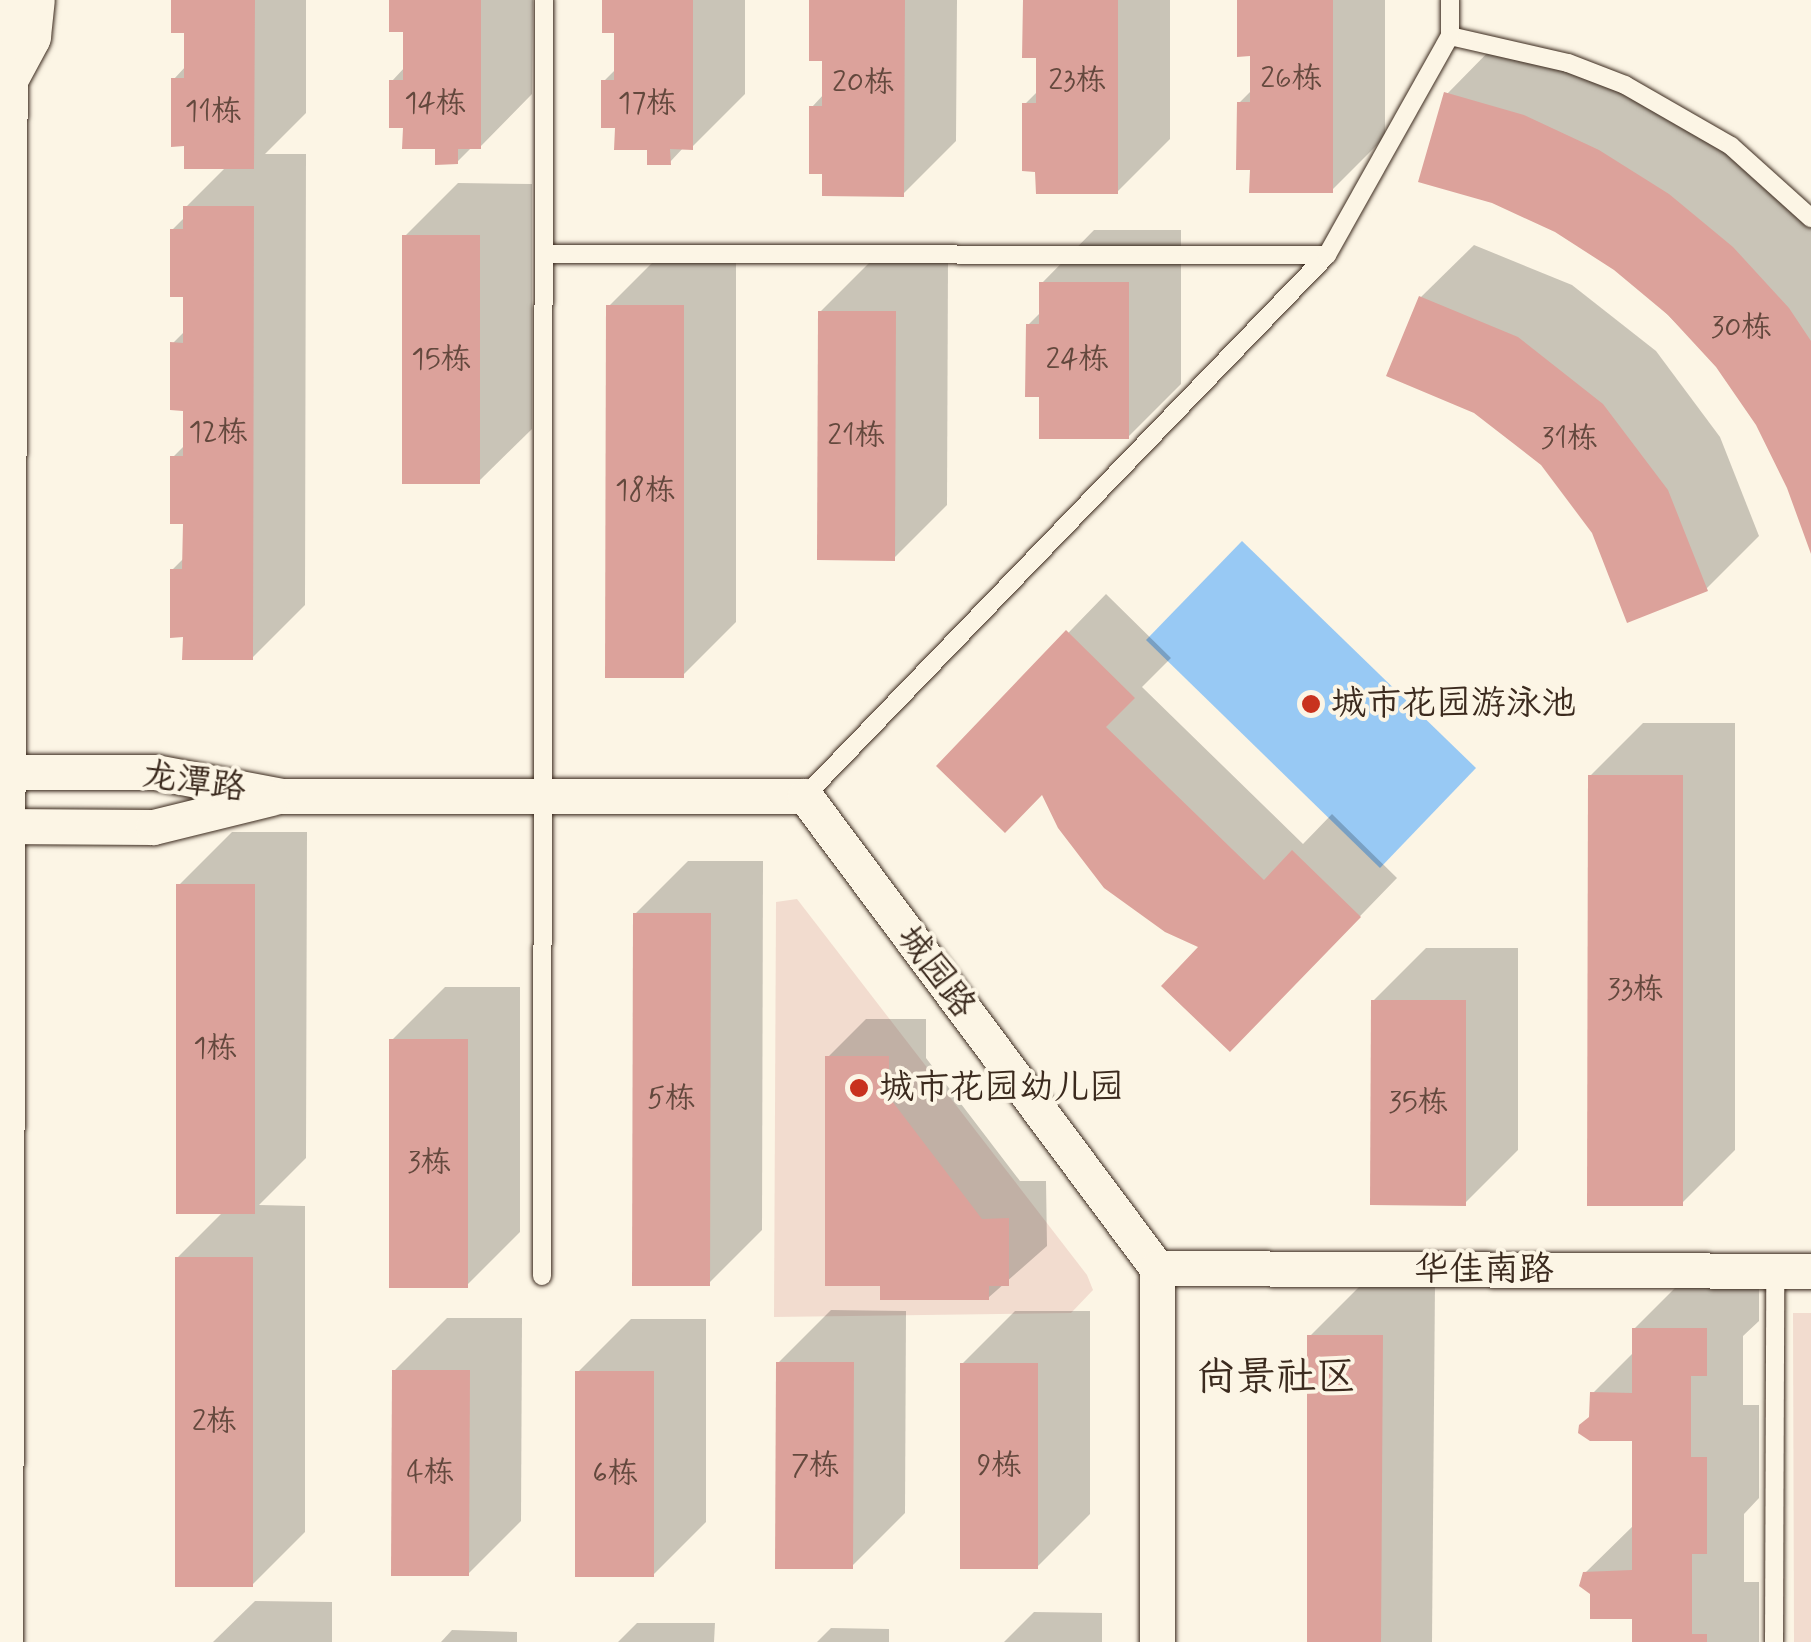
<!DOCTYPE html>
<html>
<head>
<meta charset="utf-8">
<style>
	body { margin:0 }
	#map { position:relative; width:1811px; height:1642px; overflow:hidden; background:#fcf5e5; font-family:Mynerve,"LXGW WenKai TC",sans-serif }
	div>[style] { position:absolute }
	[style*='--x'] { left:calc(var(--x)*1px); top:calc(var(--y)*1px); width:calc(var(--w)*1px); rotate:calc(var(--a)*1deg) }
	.built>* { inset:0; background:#f2dccf }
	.water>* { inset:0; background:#98c9f4 }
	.shadow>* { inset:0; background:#0003 }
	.building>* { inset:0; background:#dca29b }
	.roads { filter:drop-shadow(0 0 2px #3b2a1e) drop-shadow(0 0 2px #3b2a1e) }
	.service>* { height:18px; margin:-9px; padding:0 9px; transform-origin:9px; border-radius:9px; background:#fcf5e5 }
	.minor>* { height:35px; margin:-17.5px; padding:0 17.5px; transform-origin:17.5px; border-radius:17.5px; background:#fcf5e5 }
	.tertiary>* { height:45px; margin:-22.5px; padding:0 22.5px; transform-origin:22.5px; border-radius:22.5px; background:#fcf5e5 }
	.secondary>* { height:50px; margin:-25px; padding:0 25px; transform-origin:25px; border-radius:25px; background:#fcf5e5 }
	.dots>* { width:28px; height:28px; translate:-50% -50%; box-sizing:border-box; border:5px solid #fcf5e5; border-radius:50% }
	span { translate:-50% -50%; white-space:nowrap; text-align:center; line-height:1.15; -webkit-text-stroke:8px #fcf5e5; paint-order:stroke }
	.number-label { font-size:30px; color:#63483d }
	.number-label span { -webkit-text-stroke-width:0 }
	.poi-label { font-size:35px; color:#3b2a1e }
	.left { translate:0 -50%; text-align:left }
	.street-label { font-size:35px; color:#3b2a1e }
	.quarter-label { font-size:40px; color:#3b2a1e }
</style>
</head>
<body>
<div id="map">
	<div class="built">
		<div style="clip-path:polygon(797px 899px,1087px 1275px,1093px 1290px,1071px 1313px,774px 1317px,776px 902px)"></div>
		<div style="clip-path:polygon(1793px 1313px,1811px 1313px,1811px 1642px,1794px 1642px)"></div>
	</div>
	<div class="water">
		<div style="clip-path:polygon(1242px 541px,1476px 768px,1380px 868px,1146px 640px)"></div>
	</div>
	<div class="shadow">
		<div style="clip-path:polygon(174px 0,306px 0,306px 113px,265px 154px,306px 154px,305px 605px,252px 658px,185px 635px,172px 570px,185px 557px,185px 522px,173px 457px,186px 444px,186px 408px,173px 343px,185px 331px,185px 294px,172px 230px,185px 217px,186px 207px,227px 166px,187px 144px,174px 79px,186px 66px,186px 31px)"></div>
		<div style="clip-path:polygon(392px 0,533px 0,532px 94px,480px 147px,472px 147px,457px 162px,405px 125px,392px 81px,405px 67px,405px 30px)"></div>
		<div style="clip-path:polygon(604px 0,745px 0,745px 94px,692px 147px,684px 147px,670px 162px,617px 125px,604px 81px,617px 68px,617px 30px)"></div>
		<div style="clip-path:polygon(811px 0,957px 0,956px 141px,903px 194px,825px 171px,812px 107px,824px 94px,824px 58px)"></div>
		<div style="clip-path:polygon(1025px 0,1170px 0,1170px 139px,1117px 192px,1025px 104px,1038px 91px,1038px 55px)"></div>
		<div style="clip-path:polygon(1239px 0,1385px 0,1385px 137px,1332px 190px,1252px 168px,1239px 103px,1252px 90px,1252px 54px)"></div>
		<div style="clip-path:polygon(1499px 41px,1577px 63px,1722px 142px,1811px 222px,1811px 548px,1790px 487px,1758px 424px,1718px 365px,1447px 94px)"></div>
		<div style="clip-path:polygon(458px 183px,532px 184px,532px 429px,479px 481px,405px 236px)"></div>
		<div style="clip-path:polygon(1094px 230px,1181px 230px,1181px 384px,1128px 437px,1042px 395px,1028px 325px,1042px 311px,1042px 283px)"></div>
		<div style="clip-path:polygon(1474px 245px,1572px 285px,1656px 351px,1720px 437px,1759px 536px,1706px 589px,1421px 297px)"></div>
		<div style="clip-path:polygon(662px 253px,736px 253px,736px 622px,683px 675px,609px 306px)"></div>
		<div style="clip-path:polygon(873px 259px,948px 260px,947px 505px,894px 558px,820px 312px)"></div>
		<div style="clip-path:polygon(1106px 594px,1171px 658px,1142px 687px,1303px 844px,1332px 814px,1397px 878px,1268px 1011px,1043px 791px,939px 766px)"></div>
		<div style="clip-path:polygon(1643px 723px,1735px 723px,1735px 1150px,1682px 1203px,1590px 776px)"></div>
		<div style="clip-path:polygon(232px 832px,307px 832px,306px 1158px,259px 1205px,305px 1206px,305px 1532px,252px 1585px,177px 1258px,224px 1211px,179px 885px)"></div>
		<div style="clip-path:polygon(688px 861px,763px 861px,762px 1230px,709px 1283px,635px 914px)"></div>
		<div style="clip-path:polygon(1426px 948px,1518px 948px,1518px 1150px,1465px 1203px,1373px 1001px)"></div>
		<div style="clip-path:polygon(445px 987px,520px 987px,520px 1232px,467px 1285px,392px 1040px)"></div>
		<div style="clip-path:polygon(866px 1019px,926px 1019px,926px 1058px,1020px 1181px,1046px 1181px,1047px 1246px,988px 1298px,828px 1057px)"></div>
		<div style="clip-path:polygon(1687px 1276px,1759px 1276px,1759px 1321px,1743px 1336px,1743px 1405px,1759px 1405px,1759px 1498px,1744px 1514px,1744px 1582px,1759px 1582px,1759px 1642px,1635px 1642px,1635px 1616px,1592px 1593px,1585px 1573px,1635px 1524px,1634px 1439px,1592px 1415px,1592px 1394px,1634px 1352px,1634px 1329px)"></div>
		<div style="clip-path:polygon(1363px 1283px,1435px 1283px,1432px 1642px,1309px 1642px,1310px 1336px)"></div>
		<div style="clip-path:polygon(831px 1310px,906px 1311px,905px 1513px,852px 1566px,778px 1363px)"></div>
		<div style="clip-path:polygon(1015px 1311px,1090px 1311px,1090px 1514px,1037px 1567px,962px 1364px)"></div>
		<div style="clip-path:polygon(447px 1318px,522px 1318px,521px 1521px,468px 1574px,394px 1371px)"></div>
		<div style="clip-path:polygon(631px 1319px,706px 1319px,706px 1522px,653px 1575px,578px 1372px)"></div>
		<div style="clip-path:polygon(255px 1601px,332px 1602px,332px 1642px,213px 1642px)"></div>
		<div style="clip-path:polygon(1034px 1612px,1102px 1613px,1102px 1642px,1004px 1642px)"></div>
		<div style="clip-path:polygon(637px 1623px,715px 1623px,714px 1642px,618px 1642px)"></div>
		<div style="clip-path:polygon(831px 1628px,889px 1629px,889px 1642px,817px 1642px)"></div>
		<div style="clip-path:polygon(452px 1630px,517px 1632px,517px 1642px,441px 1642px)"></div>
	</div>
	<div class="building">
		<div style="clip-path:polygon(171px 0,255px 0,254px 169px,184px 169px,184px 146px,171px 147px,171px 78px,184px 78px,184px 33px,171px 33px)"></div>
		<div style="clip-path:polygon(389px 0,481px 0,481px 149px,458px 149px,458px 164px,435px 165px,435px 149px,402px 149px,403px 128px,389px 128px,389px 80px,403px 80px,403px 32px,389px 32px)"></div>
		<div style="clip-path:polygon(602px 0,693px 0,693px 150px,670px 149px,671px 165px,647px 165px,647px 150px,614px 150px,615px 128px,601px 128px,601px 80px,614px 80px,614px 33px,602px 33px)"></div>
		<div style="clip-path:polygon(809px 0,905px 0,904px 197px,822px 196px,822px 174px,809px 174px,809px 106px,822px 106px,822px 61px,809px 61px)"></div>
		<div style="clip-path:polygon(1023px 0,1118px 0,1118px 194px,1036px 194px,1035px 172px,1022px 171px,1022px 103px,1036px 103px,1036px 58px,1022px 58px)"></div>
		<div style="clip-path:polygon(1237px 0,1333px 0,1333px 193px,1249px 193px,1250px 170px,1236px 170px,1237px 102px,1250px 102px,1250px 56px,1237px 57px)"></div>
		<div style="clip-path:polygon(1444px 92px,1524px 115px,1599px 150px,1669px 194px,1733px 247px,1789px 308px,1811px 341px,1811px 554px,1787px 488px,1756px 425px,1716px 367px,1668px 315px,1614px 270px,1555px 232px,1492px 203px,1418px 182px)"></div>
		<div style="clip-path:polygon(183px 206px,254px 206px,253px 660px,182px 660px,183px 637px,170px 638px,170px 569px,182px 569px,183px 524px,170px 524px,170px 456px,183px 456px,183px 411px,170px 410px,170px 342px,183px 343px,183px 297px,170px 297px,170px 229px,183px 229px)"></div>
		<div style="clip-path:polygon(402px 235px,480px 235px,480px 484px,402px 484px)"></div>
		<div style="clip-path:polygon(1039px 282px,1129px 282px,1129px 439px,1039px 439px,1039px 397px,1025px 397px,1026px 324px,1039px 324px)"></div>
		<div style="clip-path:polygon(1419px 296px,1518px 337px,1603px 404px,1668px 490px,1708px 591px,1627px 623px,1592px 533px,1541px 465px,1474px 413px,1386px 376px)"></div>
		<div style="clip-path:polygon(606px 305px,684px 305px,684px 678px,605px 678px)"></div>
		<div style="clip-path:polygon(818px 311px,896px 311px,895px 561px,817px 560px)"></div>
		<div style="clip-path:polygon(1066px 630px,1135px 698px,1106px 727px,1264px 880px,1292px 850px,1361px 917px,1230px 1052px,1161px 986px,1198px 947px,1165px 932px,1104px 888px,1058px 828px,1042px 795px,1005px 833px,936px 766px)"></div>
		<div style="clip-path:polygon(1588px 775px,1683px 775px,1683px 1206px,1587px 1206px)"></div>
		<div style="clip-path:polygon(176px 884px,255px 884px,255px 1214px,176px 1214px)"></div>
		<div style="clip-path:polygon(633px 913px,711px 913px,710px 1286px,632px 1286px)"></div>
		<div style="clip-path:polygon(1371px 1000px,1466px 1000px,1466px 1206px,1370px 1205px)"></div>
		<div style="clip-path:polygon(389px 1039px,468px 1039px,468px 1288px,389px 1288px)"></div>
		<div style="clip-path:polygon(825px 1056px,889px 1056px,889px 1097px,982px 1219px,1009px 1218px,1009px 1286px,989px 1286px,989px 1300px,880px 1300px,880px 1286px,825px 1286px)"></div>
		<div style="clip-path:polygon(175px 1257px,253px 1257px,253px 1587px,175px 1587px)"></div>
		<div style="clip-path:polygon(1632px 1328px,1707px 1328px,1707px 1376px,1691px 1376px,1691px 1457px,1707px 1457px,1707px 1554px,1692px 1554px,1692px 1634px,1707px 1634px,1707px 1642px,1632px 1642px,1632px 1619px,1590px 1619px,1590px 1594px,1579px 1586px,1583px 1572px,1632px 1570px,1632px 1441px,1590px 1441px,1578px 1433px,1579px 1425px,1589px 1417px,1590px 1392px,1632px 1393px)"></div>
		<div style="clip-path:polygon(1307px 1335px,1383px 1335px,1381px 1642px,1307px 1642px)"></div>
		<div style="clip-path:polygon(776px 1362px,854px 1362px,853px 1569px,775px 1569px)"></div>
		<div style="clip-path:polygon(960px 1363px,1038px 1363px,1038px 1569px,960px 1569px)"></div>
		<div style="clip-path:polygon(392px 1370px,470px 1370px,469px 1576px,391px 1576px)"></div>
		<div style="clip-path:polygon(575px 1371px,654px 1371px,654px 1577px,575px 1577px)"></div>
	</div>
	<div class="roads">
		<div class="service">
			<div style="--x:1450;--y:0;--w:36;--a:90"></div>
			<div style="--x:1450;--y:36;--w:121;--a:12.9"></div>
			<div style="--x:1568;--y:63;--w:61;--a:21.1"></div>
			<div style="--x:1625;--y:85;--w:122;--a:29.9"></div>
			<div style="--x:1731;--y:146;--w:108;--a:42"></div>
			<div style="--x:544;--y:254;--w:783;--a:0.07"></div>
			<div style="--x:805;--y:796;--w:752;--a:-46.02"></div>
			<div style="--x:1327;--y:255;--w:251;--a:-60.7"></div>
			<div style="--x:542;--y:1276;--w:1276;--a:-89.91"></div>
			<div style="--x:1774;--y:1642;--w:371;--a:-89.8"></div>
		</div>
		<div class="minor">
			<div style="--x:0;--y:772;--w:155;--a:0"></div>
			<div style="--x:155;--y:772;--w:129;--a:10.7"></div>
			<div style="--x:282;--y:796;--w:523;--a:0"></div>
			<div style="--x:805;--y:796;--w:589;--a:53.29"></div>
			<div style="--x:1157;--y:1268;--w:374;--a:90"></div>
			<div style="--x:0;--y:826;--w:153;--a:0.4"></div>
			<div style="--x:153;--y:827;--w:122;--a:-13.8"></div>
			<div style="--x:1157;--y:1268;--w:654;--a:0.26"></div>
		</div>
		<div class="tertiary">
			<div style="--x:0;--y:1642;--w:1642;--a:-89.83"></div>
		</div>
		<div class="secondary">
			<div style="--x:4;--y:77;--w:47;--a:-61.8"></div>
			<div style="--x:26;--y:36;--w:36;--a:-84"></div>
		</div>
	</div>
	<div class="dots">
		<div style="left:1311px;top:704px;background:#c8321e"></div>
		<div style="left:859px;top:1088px;background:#c8321e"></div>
	</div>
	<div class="number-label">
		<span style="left:1291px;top:79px">26栋</span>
		<span style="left:1077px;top:81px">23栋</span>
		<span style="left:863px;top:83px">20栋</span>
		<span style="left:435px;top:104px">14栋</span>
		<span style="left:647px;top:104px">17栋</span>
		<span style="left:213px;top:112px">11栋</span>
		<span style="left:1741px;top:328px">30栋</span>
		<span style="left:441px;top:360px">15栋</span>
		<span style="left:1077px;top:360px">24栋</span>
		<span style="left:218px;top:433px">12栋</span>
		<span style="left:856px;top:436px">21栋</span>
		<span style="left:1569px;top:439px">31栋</span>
		<span style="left:645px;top:491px">18栋</span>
		<span style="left:1635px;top:990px">33栋</span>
		<span style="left:215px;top:1049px">1栋</span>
		<span style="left:671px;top:1099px">5栋</span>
		<span style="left:1418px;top:1103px">35栋</span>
		<span style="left:429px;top:1163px">3栋</span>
		<span style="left:214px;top:1422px">2栋</span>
		<span style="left:815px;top:1466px">7栋</span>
		<span style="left:999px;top:1466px">9栋</span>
		<span style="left:430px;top:1473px">4栋</span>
		<span style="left:615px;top:1474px">6栋</span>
	</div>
	<div class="poi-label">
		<span class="left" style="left:1331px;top:704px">城市花园游泳池</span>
		<span class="left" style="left:879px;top:1088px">城市花园幼儿园</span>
	</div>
	<div class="street-label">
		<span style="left:194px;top:782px;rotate:8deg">龙潭路</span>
		<span style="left:936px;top:972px;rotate:53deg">城园路</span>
		<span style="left:1484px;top:1270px">华佳南路</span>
	</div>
	<div class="quarter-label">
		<span style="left:1276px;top:1378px">尚景社区</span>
	</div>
</div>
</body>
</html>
